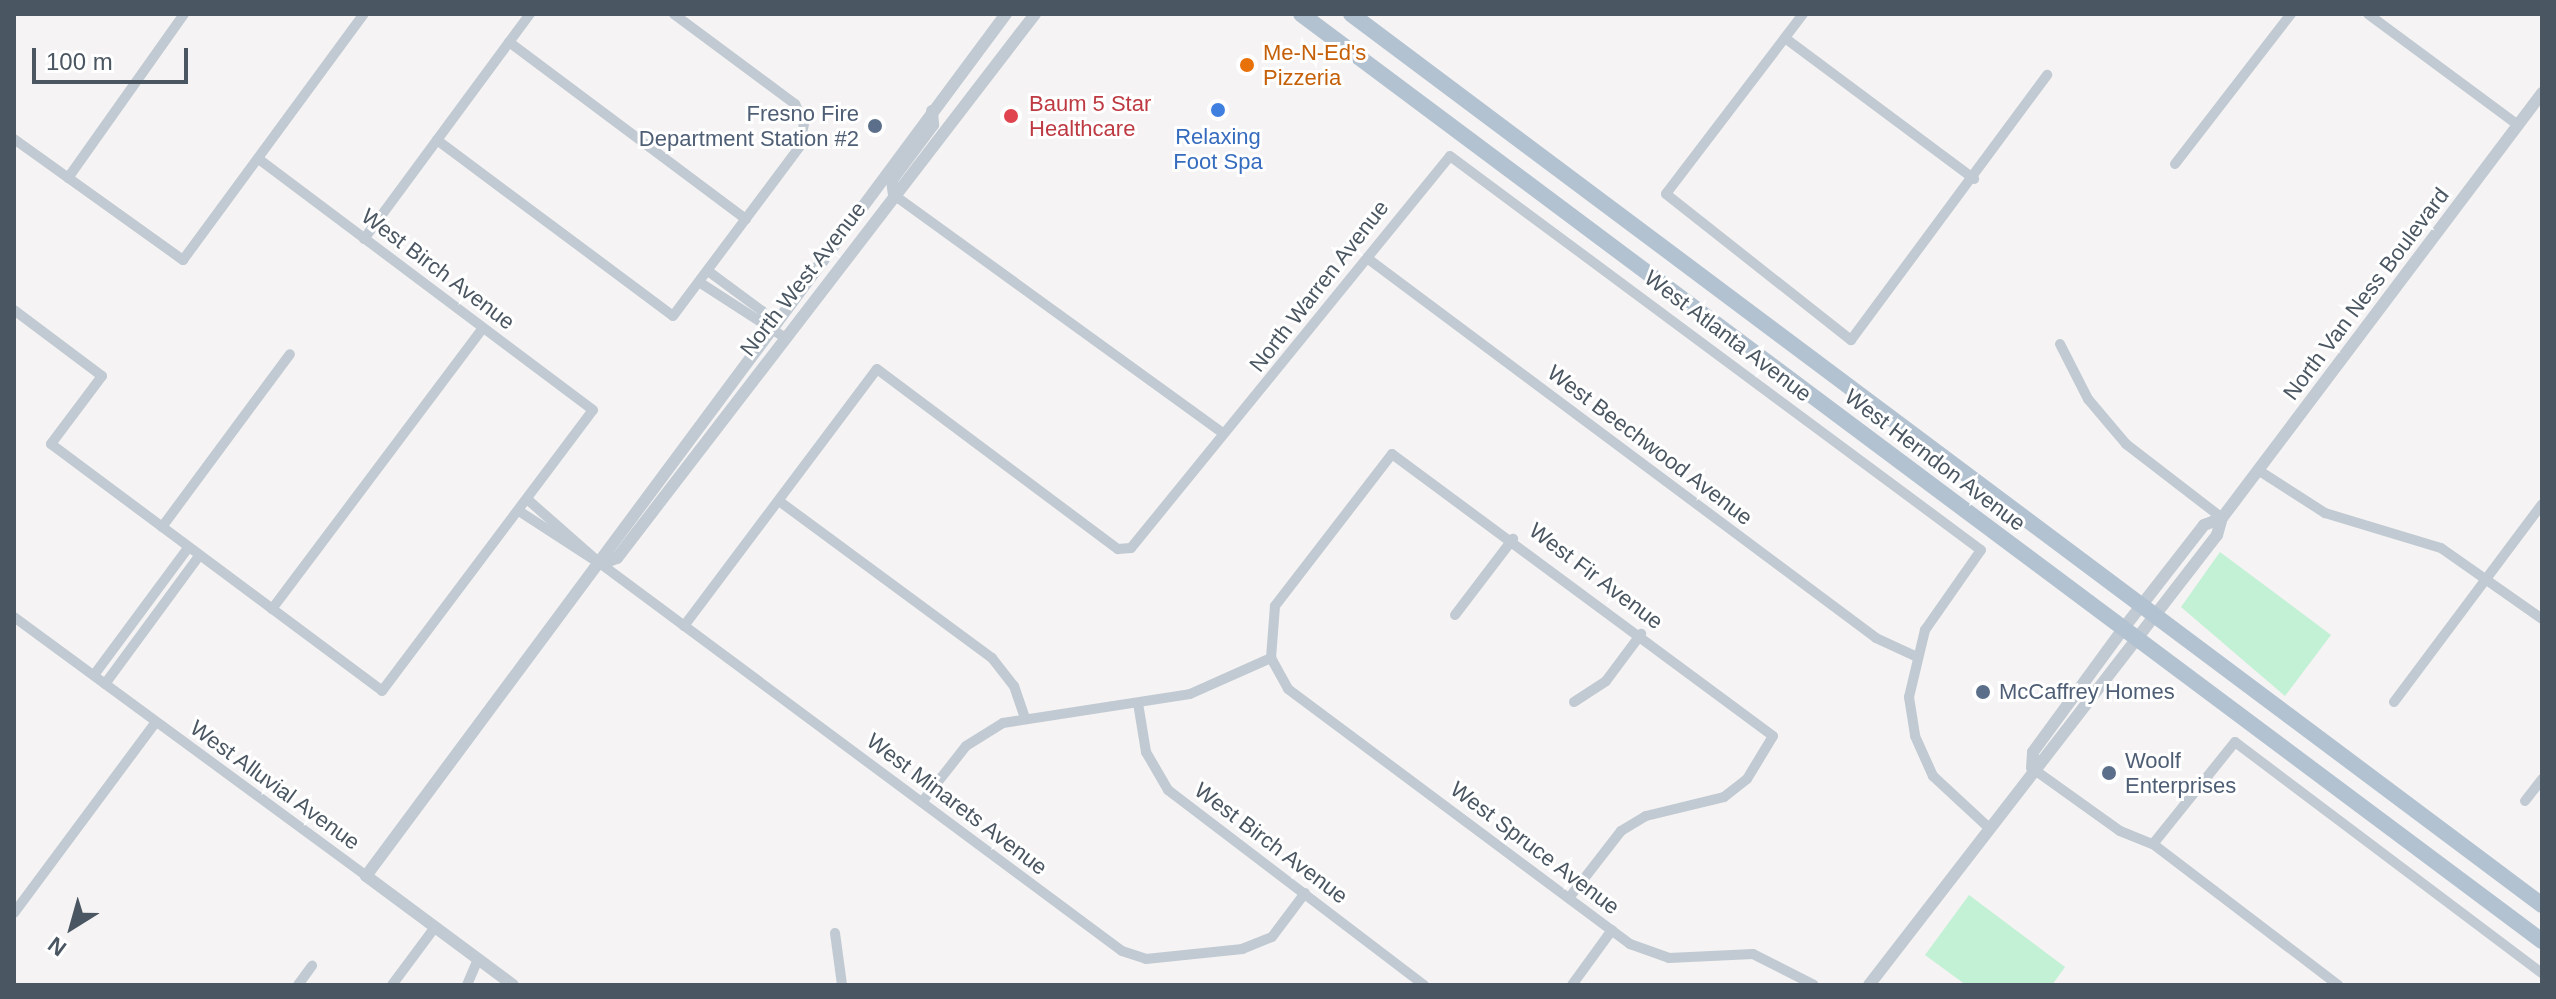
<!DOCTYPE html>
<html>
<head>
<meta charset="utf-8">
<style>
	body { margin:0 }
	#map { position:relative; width:2556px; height:999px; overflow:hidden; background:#f5f3f3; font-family:Arial,sans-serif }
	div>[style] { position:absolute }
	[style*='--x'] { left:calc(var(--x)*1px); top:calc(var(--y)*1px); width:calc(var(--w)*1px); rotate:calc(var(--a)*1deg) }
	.green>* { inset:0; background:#c3f1d5 }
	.minor>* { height:10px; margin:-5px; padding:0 5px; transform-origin:5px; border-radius:5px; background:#c1cad2 }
	.tertiary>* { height:12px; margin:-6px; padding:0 6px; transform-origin:6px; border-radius:6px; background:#c1cad2 }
	.primary>* { height:16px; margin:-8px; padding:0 8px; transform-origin:8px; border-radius:8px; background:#b3c2d1 }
	.dots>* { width:22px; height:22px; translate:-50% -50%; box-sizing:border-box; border:4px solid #fff; border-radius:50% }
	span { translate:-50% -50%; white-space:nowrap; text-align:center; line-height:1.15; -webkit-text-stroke:6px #fff; paint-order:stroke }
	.food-label { font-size:22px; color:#c56008 }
	.left { translate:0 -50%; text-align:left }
	.health-label { font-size:22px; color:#be3a42 }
	.service-label { font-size:22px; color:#4e5e75 }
	.right { translate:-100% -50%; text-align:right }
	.shop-label { font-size:22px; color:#366cbe }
	.street-label { font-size:22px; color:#4a5661 }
	.frame { position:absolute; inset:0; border:16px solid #4a5661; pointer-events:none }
	.north { position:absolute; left:32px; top:887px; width:80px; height:80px; -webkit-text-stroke:6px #fff; paint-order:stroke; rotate:217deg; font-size:22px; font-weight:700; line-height:32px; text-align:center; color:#4a5661 }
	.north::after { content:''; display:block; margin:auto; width:28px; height:36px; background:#4a5661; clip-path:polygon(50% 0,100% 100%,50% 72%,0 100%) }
	.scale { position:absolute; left:32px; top:48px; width:156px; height:36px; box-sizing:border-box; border:4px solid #4a5661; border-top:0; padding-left:10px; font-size:24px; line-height:28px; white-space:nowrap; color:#4a5661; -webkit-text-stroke:6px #fff; paint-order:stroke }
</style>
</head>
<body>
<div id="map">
	<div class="green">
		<div style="clip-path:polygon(2220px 552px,2331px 635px,2285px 696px,2181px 607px)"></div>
		<div style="clip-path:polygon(1969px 895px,2065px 967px,2052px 985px,1966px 985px,1925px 955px)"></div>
	</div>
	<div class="minor">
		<div style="--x:1803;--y:14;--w:226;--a:127.3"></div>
		<div style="--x:1666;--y:194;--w:236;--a:38.3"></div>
		<div style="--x:1851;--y:340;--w:330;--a:-53.5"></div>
		<div style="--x:2368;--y:14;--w:187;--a:36.5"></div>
		<div style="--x:1785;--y:38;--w:236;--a:36.7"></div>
		<div style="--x:509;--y:42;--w:296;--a:36.8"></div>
		<div style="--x:14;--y:139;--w:208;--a:35.6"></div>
		<div style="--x:183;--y:260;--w:305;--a:-53.7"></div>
		<div style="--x:437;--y:140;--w:294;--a:36.7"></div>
		<div style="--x:673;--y:316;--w:212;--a:-53.2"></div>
		<div style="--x:800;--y:146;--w:22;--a:-80"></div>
		<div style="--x:804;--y:124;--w:22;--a:-114"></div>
		<div style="--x:795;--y:104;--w:151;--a:-143.4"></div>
		<div style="--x:2175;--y:164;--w:190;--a:-52.3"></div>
		<div style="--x:68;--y:178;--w:201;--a:-54.7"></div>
		<div style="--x:894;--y:195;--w:402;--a:35.9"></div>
		<div style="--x:364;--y:239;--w:280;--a:-53.6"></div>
		<div style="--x:1367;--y:258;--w:635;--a:36.74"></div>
		<div style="--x:1876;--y:638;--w:43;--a:24.8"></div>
		<div style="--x:708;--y:271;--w:67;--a:36.5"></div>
		<div style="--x:762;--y:311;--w:15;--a:67"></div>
		<div style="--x:699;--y:282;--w:101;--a:32.9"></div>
		<div style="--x:14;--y:310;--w:110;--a:36.9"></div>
		<div style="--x:102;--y:376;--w:85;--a:126.9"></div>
		<div style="--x:51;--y:444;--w:413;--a:36.7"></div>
		<div style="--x:382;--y:691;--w:351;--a:-53.1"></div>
		<div style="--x:593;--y:410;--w:416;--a:-143.1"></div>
		<div style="--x:2060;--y:344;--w:62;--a:63"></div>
		<div style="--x:2088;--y:399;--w:59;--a:49.8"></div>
		<div style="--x:2126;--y:444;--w:121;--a:37.6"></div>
		<div style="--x:2258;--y:470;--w:80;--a:32.7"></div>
		<div style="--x:2325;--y:513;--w:121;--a:16.8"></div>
		<div style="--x:2441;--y:548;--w:123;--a:35.1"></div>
		<div style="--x:527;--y:499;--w:98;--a:41.3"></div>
		<div style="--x:601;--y:564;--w:649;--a:36.61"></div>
		<div style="--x:1122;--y:951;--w:25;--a:18"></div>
		<div style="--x:1146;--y:959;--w:97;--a:-5.9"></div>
		<div style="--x:1242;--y:949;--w:32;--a:-22"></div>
		<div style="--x:1272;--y:937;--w:55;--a:-53.1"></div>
		<div style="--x:779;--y:501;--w:265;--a:36.4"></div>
		<div style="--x:992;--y:658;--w:36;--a:52"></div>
		<div style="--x:1014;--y:686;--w:34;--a:71"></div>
		<div style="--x:519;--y:511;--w:95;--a:33"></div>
		<div style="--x:162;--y:527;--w:215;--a:-53.5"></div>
		<div style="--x:272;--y:609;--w:351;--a:-53.1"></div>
		<div style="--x:1455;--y:615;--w:96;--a:-52.7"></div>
		<div style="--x:14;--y:617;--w:437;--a:36.3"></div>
		<div style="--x:684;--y:626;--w:321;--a:-53.1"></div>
		<div style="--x:877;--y:369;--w:301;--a:36.8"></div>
		<div style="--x:1118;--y:549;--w:13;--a:-4"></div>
		<div style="--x:1131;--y:548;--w:505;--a:-50.86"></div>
		<div style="--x:1450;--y:156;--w:661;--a:36.58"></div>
		<div style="--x:1981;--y:550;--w:98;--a:125"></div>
		<div style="--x:1925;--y:630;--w:69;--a:103.4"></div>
		<div style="--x:1909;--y:697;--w:39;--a:81"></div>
		<div style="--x:1915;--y:736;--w:44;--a:65.8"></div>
		<div style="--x:1933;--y:776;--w:75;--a:42.8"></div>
		<div style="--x:94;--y:675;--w:158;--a:-53.5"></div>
		<div style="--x:105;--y:684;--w:159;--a:-53.7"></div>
		<div style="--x:1574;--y:702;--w:38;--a:-33"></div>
		<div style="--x:1606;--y:681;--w:59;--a:-53.3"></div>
		<div style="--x:2394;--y:702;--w:247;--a:-53.2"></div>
		<div style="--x:1138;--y:703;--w:50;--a:80.7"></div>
		<div style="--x:1146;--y:752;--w:44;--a:59.9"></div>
		<div style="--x:1168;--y:790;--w:322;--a:37.3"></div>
		<div style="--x:2032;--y:768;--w:108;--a:35.6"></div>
		<div style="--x:2120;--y:831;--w:35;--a:22"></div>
		<div style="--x:2153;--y:844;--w:233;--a:37.3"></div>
		<div style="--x:2525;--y:801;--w:28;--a:-52"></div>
		<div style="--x:922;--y:802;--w:71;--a:-51.8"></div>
		<div style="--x:966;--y:746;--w:44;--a:-31.9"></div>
		<div style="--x:1003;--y:723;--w:189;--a:-8.8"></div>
		<div style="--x:1190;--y:694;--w:89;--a:-24"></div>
		<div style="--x:2153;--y:844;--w:131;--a:-51.2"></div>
		<div style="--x:2235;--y:742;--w:384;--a:37"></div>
		<div style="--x:1569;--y:898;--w:85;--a:-52.2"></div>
		<div style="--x:1621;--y:831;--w:29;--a:-31"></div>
		<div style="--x:1646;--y:816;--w:80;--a:-13.7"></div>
		<div style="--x:1724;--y:797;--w:29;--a:-38"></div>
		<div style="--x:1747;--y:779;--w:50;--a:-58.8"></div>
		<div style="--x:1773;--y:736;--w:474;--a:-143.5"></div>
		<div style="--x:1392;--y:454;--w:192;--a:127.6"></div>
		<div style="--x:1275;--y:606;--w:52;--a:94.4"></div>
		<div style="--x:1271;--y:658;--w:35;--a:61"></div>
		<div style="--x:1288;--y:689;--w:427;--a:36.7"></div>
		<div style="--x:1630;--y:944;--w:41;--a:19.7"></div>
		<div style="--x:1669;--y:958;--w:84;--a:-2.7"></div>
		<div style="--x:1753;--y:954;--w:68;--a:26.9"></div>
		<div style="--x:14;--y:913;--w:238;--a:-53.4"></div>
		<div style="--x:835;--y:933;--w:52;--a:82.3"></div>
		<div style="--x:298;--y:985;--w:24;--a:-54"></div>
		<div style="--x:392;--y:985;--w:72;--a:-53.4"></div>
		<div style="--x:467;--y:985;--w:28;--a:-67"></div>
		<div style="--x:1572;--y:985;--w:68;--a:-54"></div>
	</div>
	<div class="tertiary">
		<div style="--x:894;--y:195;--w:15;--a:-98"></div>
		<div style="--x:892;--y:180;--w:69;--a:-53.3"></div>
		<div style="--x:933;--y:125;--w:14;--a:-94"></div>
		<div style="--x:601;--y:564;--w:17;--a:-21"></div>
		<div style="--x:617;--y:558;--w:686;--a:-52.46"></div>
		<div style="--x:2032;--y:768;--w:16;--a:-86"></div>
		<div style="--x:2033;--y:752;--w:152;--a:-53.8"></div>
		<div style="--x:2123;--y:629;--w:132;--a:-52.1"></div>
		<div style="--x:2204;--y:525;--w:19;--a:-21"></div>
		<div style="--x:513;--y:985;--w:183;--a:-143.4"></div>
		<div style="--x:366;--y:876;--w:1074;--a:-53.41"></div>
		<div style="--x:1869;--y:985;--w:569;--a:-52.28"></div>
		<div style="--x:2217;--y:535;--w:18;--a:-74"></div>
		<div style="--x:2222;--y:518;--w:532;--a:-53.02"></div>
	</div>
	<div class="primary">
		<div style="--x:1301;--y:14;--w:1549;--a:36.76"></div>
		<div style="--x:1351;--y:14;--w:1487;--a:36.8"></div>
	</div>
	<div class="dots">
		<div style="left:1247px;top:65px;background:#e8710a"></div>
		<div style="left:1218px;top:110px;background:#3f7fe0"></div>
		<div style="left:1011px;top:116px;background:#e0444e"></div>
		<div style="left:875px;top:126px;background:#5c6f8a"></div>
		<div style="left:1983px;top:692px;background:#5c6f8a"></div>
		<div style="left:2109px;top:773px;background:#5c6f8a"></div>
	</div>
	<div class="food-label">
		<span class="left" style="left:1263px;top:65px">Me-N-Ed's<br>Pizzeria</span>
	</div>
	<div class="health-label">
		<span class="left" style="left:1029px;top:116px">Baum 5 Star<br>Healthcare</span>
	</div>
	<div class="service-label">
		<span class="right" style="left:859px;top:126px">Fresno Fire<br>Department Station #2</span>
		<span class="left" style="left:1999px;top:692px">McCaffrey Homes</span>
		<span class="left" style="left:2125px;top:773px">Woolf<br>Enterprises</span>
	</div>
	<div class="shop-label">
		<span style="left:1218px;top:149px">Relaxing<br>Foot Spa</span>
	</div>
	<div class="street-label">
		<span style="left:438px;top:269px;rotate:37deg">West Birch Avenue</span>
		<span style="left:803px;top:279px;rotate:-52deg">North West Avenue</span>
		<span style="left:1319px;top:286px;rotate:-52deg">North Warren Avenue</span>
		<span style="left:2366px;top:294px;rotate:-53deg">North Van Ness Boulevard</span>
		<span style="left:1728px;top:336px;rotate:37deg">West Atlanta Avenue</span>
		<span style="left:1650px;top:445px;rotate:37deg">West Beechwood Avenue</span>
		<span style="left:1935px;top:460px;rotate:37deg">West Herndon Avenue</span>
		<span style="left:1596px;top:576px;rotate:37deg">West Fir Avenue</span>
		<span style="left:275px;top:785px;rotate:36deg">West Alluvial Avenue</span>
		<span style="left:957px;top:804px;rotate:37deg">West Minarets Avenue</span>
		<span style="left:1271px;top:843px;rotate:37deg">West Birch Avenue</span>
		<span style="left:1535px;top:848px;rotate:37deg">West Spruce Avenue</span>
	</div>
	<div class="frame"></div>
	<div class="north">N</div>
	<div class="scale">100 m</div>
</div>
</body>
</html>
